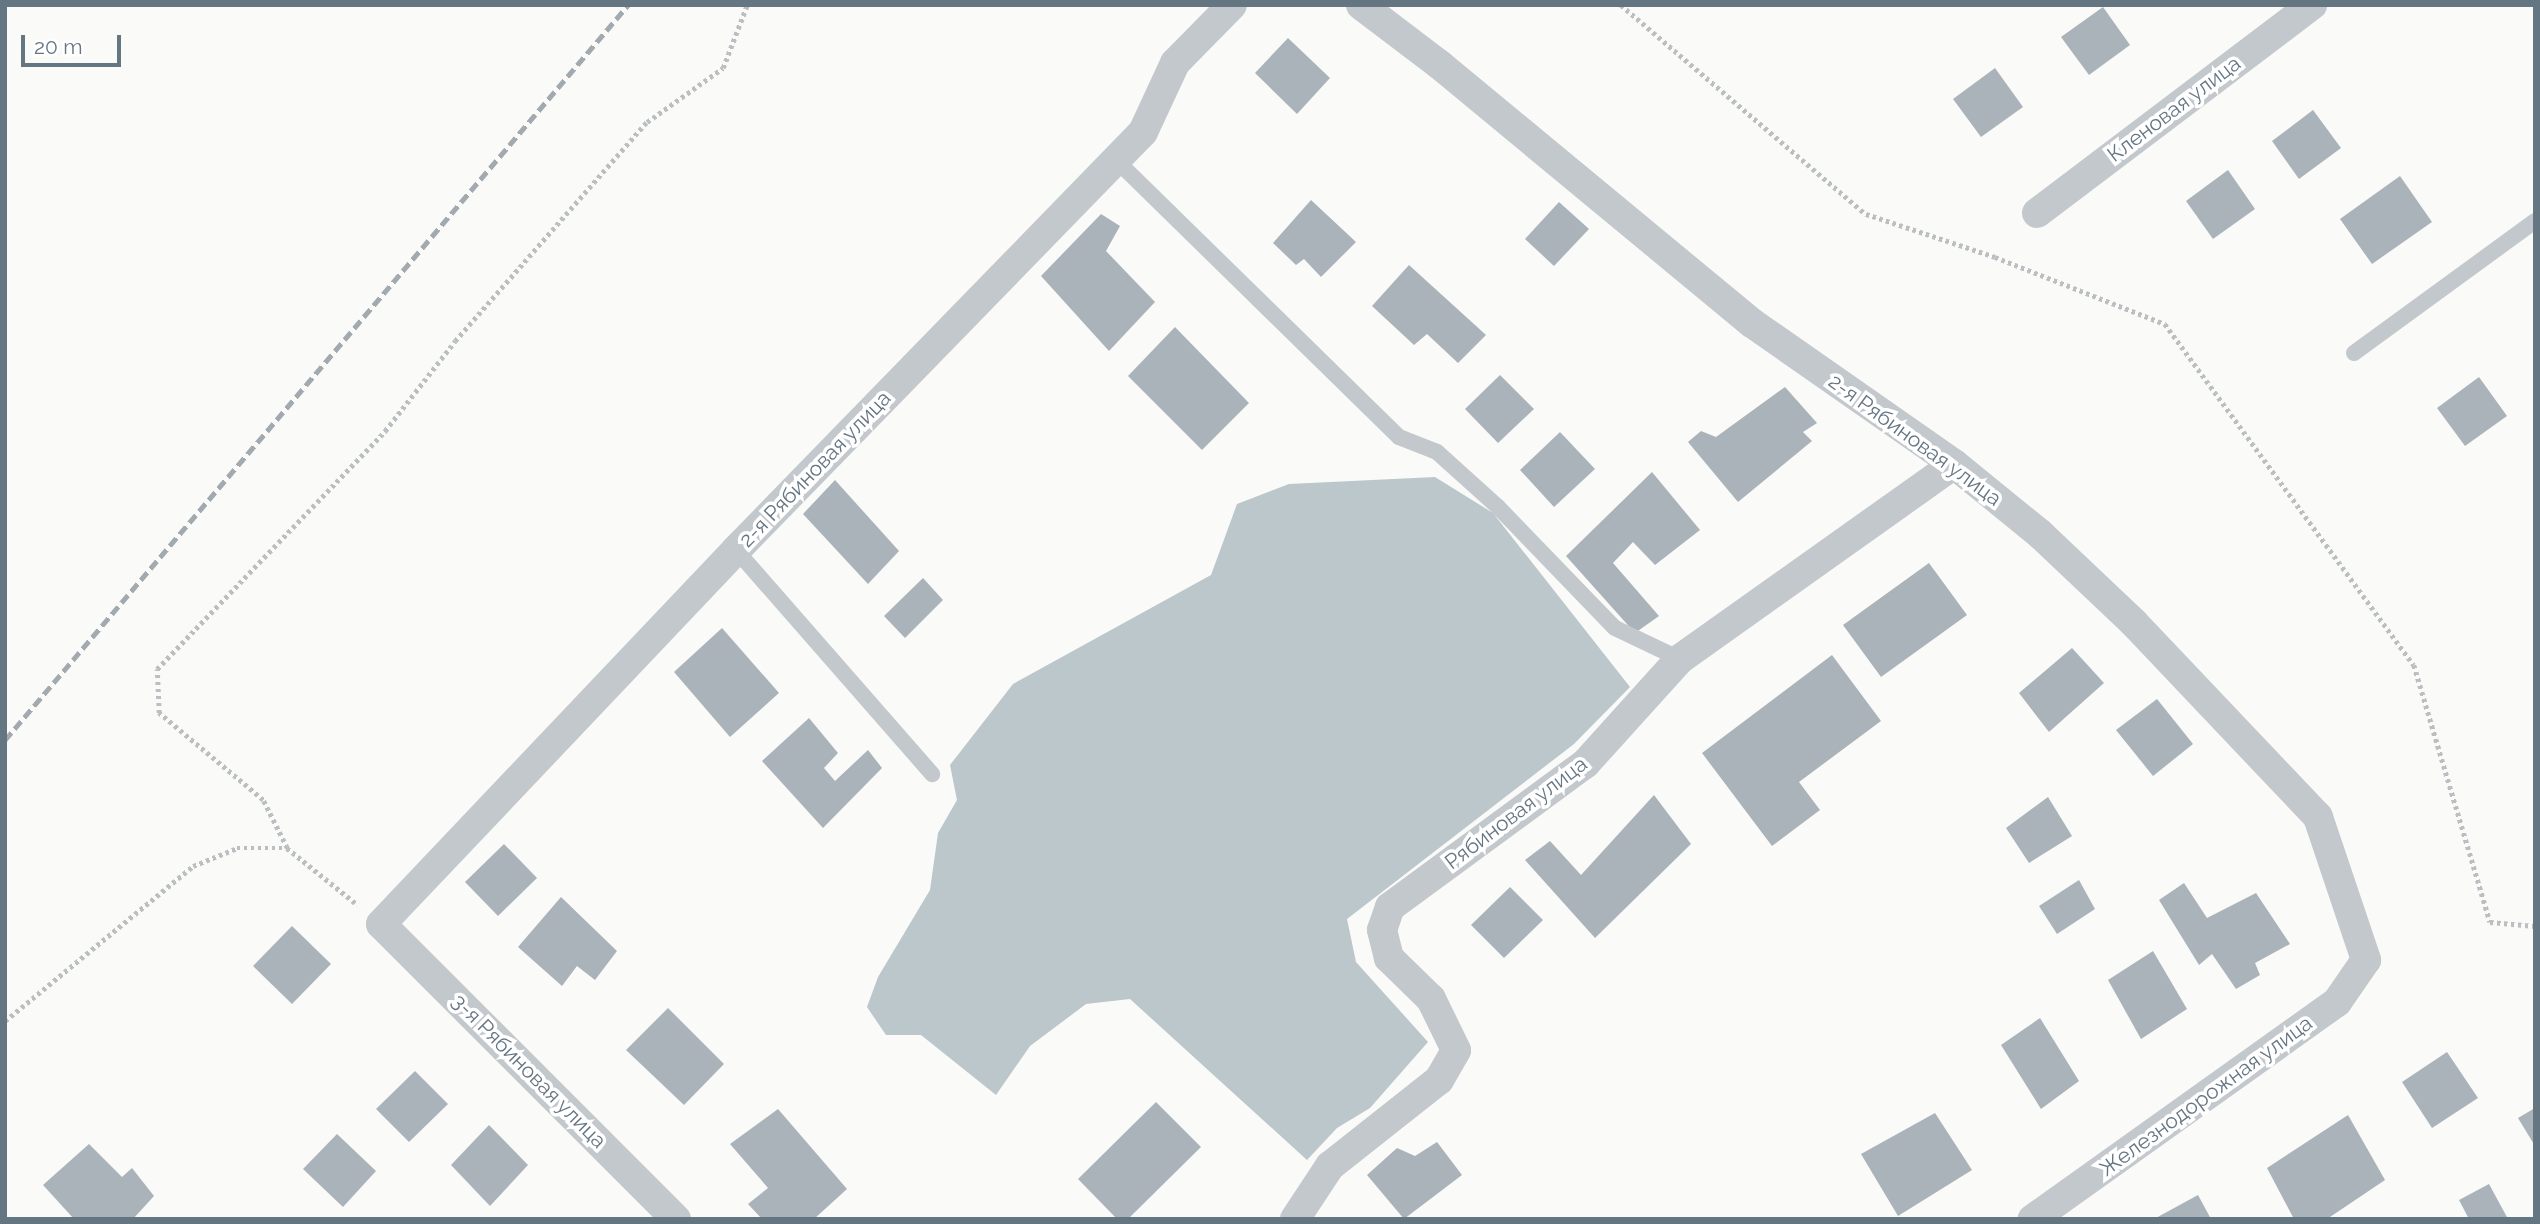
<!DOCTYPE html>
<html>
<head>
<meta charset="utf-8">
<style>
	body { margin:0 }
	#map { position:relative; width:2540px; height:1224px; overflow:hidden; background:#fafaf8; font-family:Raleway,sans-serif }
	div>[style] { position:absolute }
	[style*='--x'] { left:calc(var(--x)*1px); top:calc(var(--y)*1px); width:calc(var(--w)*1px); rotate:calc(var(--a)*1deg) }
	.water>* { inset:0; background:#bbc7cb }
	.building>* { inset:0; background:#aab3b9 }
	.path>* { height:4.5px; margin-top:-2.25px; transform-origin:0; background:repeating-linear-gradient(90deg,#bbbfc2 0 3.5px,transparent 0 7px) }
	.service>* { height:16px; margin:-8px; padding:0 8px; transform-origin:8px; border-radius:8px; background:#c3c8cc }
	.minor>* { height:30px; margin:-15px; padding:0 15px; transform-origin:15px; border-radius:15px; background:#c3c8cc }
	.rail>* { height:5px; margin-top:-2.5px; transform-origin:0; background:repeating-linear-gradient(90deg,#a2aab0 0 10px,transparent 0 15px) }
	span { translate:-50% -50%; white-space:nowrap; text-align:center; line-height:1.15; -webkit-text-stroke:7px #fff; paint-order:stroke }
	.street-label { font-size:21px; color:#657683 }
	.frame { position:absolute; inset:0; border:7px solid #657683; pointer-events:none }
	.scale { position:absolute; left:21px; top:35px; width:100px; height:32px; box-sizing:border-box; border:4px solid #657683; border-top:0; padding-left:9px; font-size:21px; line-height:24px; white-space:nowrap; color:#657683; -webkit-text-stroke:5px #fff; paint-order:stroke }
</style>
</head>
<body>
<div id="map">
	<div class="water">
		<div style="clip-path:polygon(1435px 477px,1493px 513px,1630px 687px,1574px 744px,1347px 919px,1356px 962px,1428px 1042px,1370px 1108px,1337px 1128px,1307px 1160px,1130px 999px,1086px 1004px,1030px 1046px,996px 1095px,921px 1035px,886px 1035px,867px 1007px,878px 977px,930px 890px,938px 833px,957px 800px,950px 765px,1013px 684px,1211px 575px,1237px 504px,1289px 484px)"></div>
	</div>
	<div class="building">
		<div style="clip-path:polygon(2103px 7px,2130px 45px,2089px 75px,2061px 37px)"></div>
		<div style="clip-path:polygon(1288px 38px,1330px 78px,1297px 114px,1255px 73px)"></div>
		<div style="clip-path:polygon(1995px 68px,2023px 107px,1981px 137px,1953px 99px)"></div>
		<div style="clip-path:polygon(2313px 110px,2341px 148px,2299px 179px,2272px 141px)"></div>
		<div style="clip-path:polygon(2228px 170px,2255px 209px,2213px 239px,2186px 201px)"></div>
		<div style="clip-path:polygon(2400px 176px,2432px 222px,2372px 264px,2340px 219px)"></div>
		<div style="clip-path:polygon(1311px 200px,1356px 242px,1321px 277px,1304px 259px,1296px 265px,1273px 243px)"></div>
		<div style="clip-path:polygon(1559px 202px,1589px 229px,1554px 266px,1525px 239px)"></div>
		<div style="clip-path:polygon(1101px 214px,1120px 226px,1106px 251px,1155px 302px,1109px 351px,1041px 276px)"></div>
		<div style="clip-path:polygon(1409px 265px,1486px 335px,1458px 363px,1427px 334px,1414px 345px,1372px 306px)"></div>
		<div style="clip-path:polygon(1175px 327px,1249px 403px,1202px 450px,1128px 376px)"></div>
		<div style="clip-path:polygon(1500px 375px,1534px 409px,1498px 443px,1465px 409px)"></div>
		<div style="clip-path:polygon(2479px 377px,2507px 416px,2465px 446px,2437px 408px)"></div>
		<div style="clip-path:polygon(1785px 387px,1817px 423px,1803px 432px,1812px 441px,1738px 502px,1688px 442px,1701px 431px,1716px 437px)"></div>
		<div style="clip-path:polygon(1560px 432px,1595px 469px,1554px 507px,1520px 470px)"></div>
		<div style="clip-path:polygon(1652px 472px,1700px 530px,1655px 565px,1633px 542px,1613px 563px,1659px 616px,1635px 633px,1566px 556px)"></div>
		<div style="clip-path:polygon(835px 480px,899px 551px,868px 584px,803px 514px)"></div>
		<div style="clip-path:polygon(1929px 563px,1967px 615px,1881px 677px,1843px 625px)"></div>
		<div style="clip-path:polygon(923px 578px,943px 600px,905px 638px,884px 616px)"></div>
		<div style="clip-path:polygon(722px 628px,779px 693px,730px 737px,674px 672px)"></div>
		<div style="clip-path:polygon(2072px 648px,2104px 683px,2049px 732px,2019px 693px)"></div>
		<div style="clip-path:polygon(1832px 655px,1881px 721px,1799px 782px,1820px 810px,1772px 846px,1702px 753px)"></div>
		<div style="clip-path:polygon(2157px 699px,2193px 744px,2153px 776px,2116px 730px)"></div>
		<div style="clip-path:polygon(809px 718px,838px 753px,824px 768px,835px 781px,868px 750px,882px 768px,823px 828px,762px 761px)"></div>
		<div style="clip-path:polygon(1654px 795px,1691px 844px,1595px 938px,1525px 860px,1550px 841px,1581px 875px)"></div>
		<div style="clip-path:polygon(2048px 797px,2072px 836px,2029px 863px,2006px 828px)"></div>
		<div style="clip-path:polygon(504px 844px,537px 878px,498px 916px,465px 882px)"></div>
		<div style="clip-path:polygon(2079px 880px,2095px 909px,2057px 934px,2039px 906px)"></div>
		<div style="clip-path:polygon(2184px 883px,2207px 918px,2256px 893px,2290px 944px,2255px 963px,2260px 975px,2236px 989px,2212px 954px,2199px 965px,2159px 900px)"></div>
		<div style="clip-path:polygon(1510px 887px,1543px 920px,1504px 958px,1471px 925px)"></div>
		<div style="clip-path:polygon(561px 897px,617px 951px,595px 980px,577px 966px,562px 986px,518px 947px)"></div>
		<div style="clip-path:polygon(292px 926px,331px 964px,292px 1004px,253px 966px)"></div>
		<div style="clip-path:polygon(2153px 951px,2187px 1009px,2141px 1039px,2108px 980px)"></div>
		<div style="clip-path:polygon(668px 1008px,724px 1064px,684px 1105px,626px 1050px)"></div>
		<div style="clip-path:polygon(2040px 1018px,2079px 1081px,2041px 1109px,2001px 1045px)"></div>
		<div style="clip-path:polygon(2447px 1052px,2478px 1098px,2432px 1128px,2402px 1082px)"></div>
		<div style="clip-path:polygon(415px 1071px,448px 1104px,409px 1142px,376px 1109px)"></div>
		<div style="clip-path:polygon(1156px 1102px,1201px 1147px,1128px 1219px,1117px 1219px,1078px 1179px)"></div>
		<div style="clip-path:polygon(2535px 1108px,2535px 1146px,2518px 1118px)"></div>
		<div style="clip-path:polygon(778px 1109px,847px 1189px,814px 1219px,762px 1219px,748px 1204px,768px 1188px,730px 1144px)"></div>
		<div style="clip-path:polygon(1935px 1113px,1972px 1170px,1898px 1216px,1861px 1154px)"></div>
		<div style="clip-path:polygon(2348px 1115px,2385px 1180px,2327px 1219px,2294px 1219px,2267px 1168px)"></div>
		<div style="clip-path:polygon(489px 1125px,528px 1165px,490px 1206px,451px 1165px)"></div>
		<div style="clip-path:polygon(337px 1134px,376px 1171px,343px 1207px,303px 1169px)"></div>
		<div style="clip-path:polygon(1437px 1142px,1462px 1175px,1404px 1219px,1367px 1175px,1397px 1148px,1415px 1156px)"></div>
		<div style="clip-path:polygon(89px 1144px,122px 1177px,132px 1168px,154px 1196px,133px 1219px,74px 1219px,43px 1185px)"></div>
		<div style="clip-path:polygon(2489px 1184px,2508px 1219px,2469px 1219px,2459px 1200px)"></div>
		<div style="clip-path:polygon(2198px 1195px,2211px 1219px,2154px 1219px)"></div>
	</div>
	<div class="path">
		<div style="--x:1621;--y:5;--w:322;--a:40.5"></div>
		<div style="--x:1866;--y:214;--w:136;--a:18.4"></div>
		<div style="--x:1995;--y:257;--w:183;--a:21.5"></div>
		<div style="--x:2165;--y:324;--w:422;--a:53.9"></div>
		<div style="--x:2414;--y:665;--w:268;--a:73.5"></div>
		<div style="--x:2490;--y:922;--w:45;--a:5.1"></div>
		<div style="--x:287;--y:848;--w:54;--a:-116.6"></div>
		<div style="--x:263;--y:800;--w:136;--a:-140.1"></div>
		<div style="--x:159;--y:713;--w:44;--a:-92.6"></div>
		<div style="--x:157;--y:669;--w:330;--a:-46.2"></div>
		<div style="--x:385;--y:431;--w:114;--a:-52.1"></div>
		<div style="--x:455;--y:341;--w:291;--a:-48.8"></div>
		<div style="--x:647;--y:122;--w:93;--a:-35.4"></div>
		<div style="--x:723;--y:68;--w:67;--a:-69.1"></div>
		<div style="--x:5;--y:1021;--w:244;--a:-39.5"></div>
		<div style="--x:193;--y:866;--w:48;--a:-22.2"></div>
		<div style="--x:237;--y:848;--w:50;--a:0"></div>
		<div style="--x:287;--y:848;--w:91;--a:38.8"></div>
	</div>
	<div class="service">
		<div style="--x:1116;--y:160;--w:396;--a:44.4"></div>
		<div style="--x:1399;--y:437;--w:41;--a:21.5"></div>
		<div style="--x:1437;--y:452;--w:82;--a:42"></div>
		<div style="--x:1498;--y:507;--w:168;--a:46"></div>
		<div style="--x:1615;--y:628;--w:72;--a:25.5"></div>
		<div style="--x:2354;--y:353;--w:224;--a:-36.1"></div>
		<div style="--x:736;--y:550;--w:298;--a:48.8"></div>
	</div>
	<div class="minor">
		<div style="--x:1361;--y:5;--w:99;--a:37.2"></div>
		<div style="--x:1440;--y:65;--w:405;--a:39.6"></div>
		<div style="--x:1752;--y:323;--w:246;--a:34.9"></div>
		<div style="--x:1954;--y:464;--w:111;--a:39.1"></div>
		<div style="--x:2040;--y:534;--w:129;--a:43.4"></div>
		<div style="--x:2134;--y:623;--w:267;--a:46.5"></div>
		<div style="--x:2318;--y:817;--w:151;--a:71.4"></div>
		<div style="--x:2366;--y:960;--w:51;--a:124.6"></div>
		<div style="--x:2337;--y:1002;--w:374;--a:144.5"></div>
		<div style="--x:2037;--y:213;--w:345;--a:-37.1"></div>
		<div style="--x:676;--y:1219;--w:417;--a:-135"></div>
		<div style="--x:381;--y:924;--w:516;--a:-46.49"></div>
		<div style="--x:736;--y:550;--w:583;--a:-45.76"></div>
		<div style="--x:1143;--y:132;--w:76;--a:-65.1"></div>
		<div style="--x:1175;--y:63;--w:81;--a:-45.5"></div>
		<div style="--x:1295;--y:1219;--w:64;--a:-56.6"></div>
		<div style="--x:1330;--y:1166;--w:139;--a:-38.3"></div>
		<div style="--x:1439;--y:1080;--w:34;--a:-60"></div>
		<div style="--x:1456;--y:1050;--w:57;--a:-116.1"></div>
		<div style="--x:1431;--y:999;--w:59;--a:-135.7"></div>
		<div style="--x:1389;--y:958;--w:29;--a:-104"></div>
		<div style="--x:1382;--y:930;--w:24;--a:-71"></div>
		<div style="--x:1390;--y:907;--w:242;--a:-36.3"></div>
		<div style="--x:1585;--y:764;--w:142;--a:-47.9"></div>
		<div style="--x:1680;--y:659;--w:336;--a:-35.4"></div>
	</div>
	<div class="rail">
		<div style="--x:5;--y:740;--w:964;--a:-49.71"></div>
	</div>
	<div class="street-label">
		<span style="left:2174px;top:109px;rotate:-37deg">Кленовая улица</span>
		<span style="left:1915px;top:440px;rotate:36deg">2-я Рябиновая улица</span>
		<span style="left:815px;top:469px;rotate:-46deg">2-я Рябиновая улица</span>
		<span style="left:1516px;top:813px;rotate:-37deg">Рябиновая улица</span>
		<span style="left:529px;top:1071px;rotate:45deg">3-я Рябиновая улица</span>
		<span style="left:2206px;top:1096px;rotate:-36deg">Железнодорожная улица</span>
	</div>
	<div class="frame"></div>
	<div class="scale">20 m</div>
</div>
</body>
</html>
